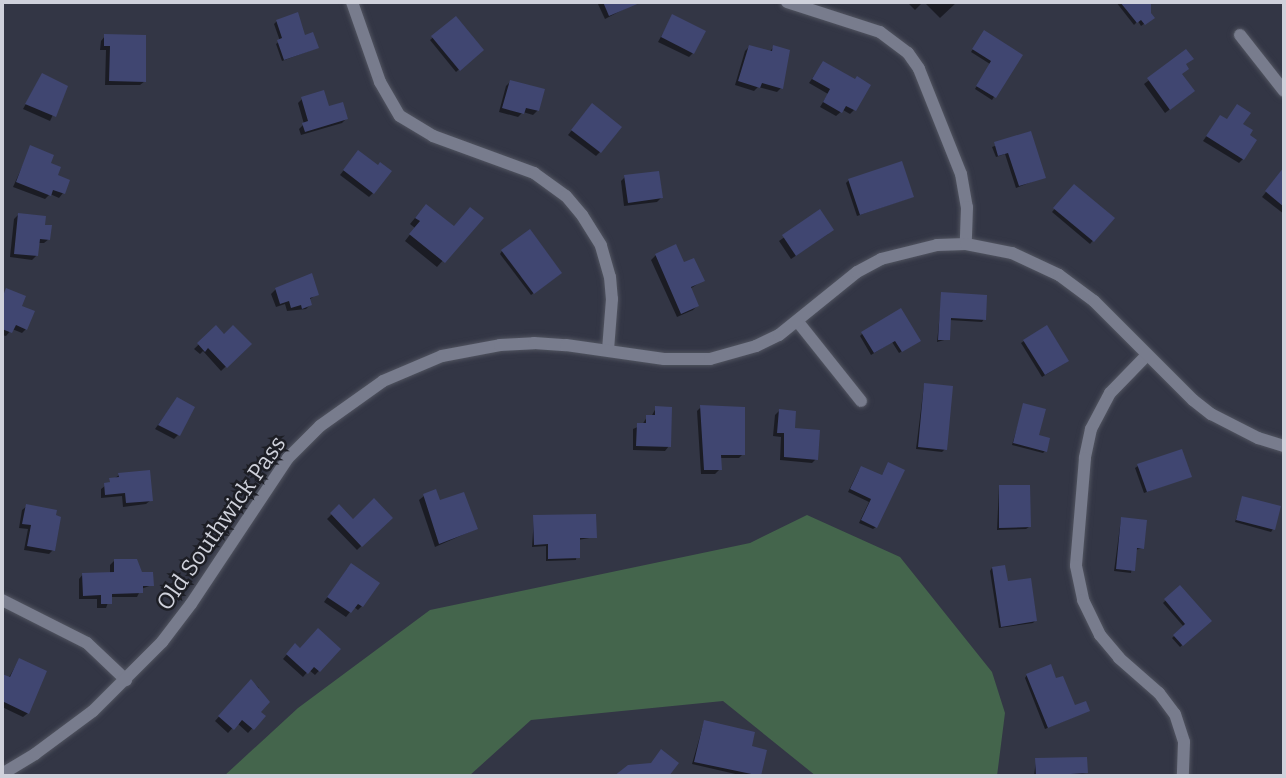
<!DOCTYPE html>
<html>
<head>
<meta charset="utf-8">
<style>
	body { margin:0 }
	#map { position:relative; width:1286px; height:778px; overflow:hidden; background:#333645; font-family:Bitter,serif }
	div>[style] { position:absolute }
	[style*='--x'] { left:calc(var(--x)*1px); top:calc(var(--y)*1px); width:calc(var(--w)*1px); rotate:calc(var(--a)*1deg) }
	.green>* { inset:0; background:#44654c }
	.shadow>* { inset:0; background:#0007 }
	.building>* { inset:0; background:#404671 }
	.roads { filter:drop-shadow(0 0 2px #515460) drop-shadow(0 0 2px #515460) }
	.minor>* { height:12px; margin:-6px; padding:0 6px; transform-origin:6px; border-radius:6px; background:#787c8d }
	span { translate:-50% -50%; white-space:nowrap; text-align:center; line-height:1.15; -webkit-text-stroke:5px #1d1e25; paint-order:stroke }
	.street-label { font-size:23px; color:#cfd1db }
	.frame { position:absolute; inset:0; border:4px solid #cfd1db; pointer-events:none }
</style>
</head>
<body>
<div id="map">
	<div class="green">
		<div style="clip-path:polygon(807px 515px,900px 557px,992px 672px,1005px 713px,997px 776px,816px 776px,723px 701px,531px 720px,469px 776px,224px 776px,298px 708px,430px 610px,750px 543px)"></div>
	</div>
	<div class="shadow">
		<div style="clip-path:polygon(597px 2px,628px 2px,630px 6px,605px 19px)"></div>
		<div style="clip-path:polygon(907px 2px,923px 2px,915px 10px)"></div>
		<div style="clip-path:polygon(924px 2px,957px 2px,940px 18px)"></div>
		<div style="clip-path:polygon(1116px 2px,1140px 2px,1152px 18px,1141px 26px,1138px 21px,1134px 25px)"></div>
		<div style="clip-path:polygon(672px 17px,693px 53px,689px 57px,658px 42px)"></div>
		<div style="clip-path:polygon(456px 18px,482px 50px,456px 72px,430px 40px)"></div>
		<div style="clip-path:polygon(277px 21px,304px 37px,317px 48px,282px 61px,276px 44px,280px 41px,274px 24px)"></div>
		<div style="clip-path:polygon(982px 35px,1021px 55px,992px 100px,975px 89px,990px 64px,971px 52px)"></div>
		<div style="clip-path:polygon(105px 36px,145px 81px,140px 85px,105px 85px,106px 50px,100px 50px,101px 41px)"></div>
		<div style="clip-path:polygon(749px 47px,770px 51px,774px 47px,781px 88px,777px 92px,758px 87px,754px 91px,735px 85px,745px 51px)"></div>
		<div style="clip-path:polygon(1186px 51px,1181px 75px,1189px 95px,1165px 113px,1144px 84px)"></div>
		<div style="clip-path:polygon(823px 63px,854px 110px,850px 114px,843px 110px,836px 116px,820px 107px,828px 94px,809px 83px)"></div>
		<div style="clip-path:polygon(42px 75px,66px 87px,50px 121px,23px 109px)"></div>
		<div style="clip-path:polygon(510px 82px,538px 110px,533px 115px,523px 112px,518px 117px,499px 112px,506px 86px)"></div>
		<div style="clip-path:polygon(302px 99px,327px 109px,346px 119px,342px 123px,301px 135px,299px 129px,304px 124px,298px 103px)"></div>
		<div style="clip-path:polygon(588px 110px,600px 152px,596px 156px,568px 135px)"></div>
		<div style="clip-path:polygon(1220px 117px,1241px 124px,1248px 136px,1243px 159px,1239px 163px,1203px 141px)"></div>
		<div style="clip-path:polygon(1029px 133px,1044px 177px,1016px 188px,1005px 154px,996px 157px,992px 147px)"></div>
		<div style="clip-path:polygon(31px 147px,49px 164px,63px 193px,59px 198px,50px 194px,45px 199px,13px 187px)"></div>
		<div style="clip-path:polygon(354px 157px,373px 193px,369px 197px,340px 175px)"></div>
		<div style="clip-path:polygon(1284px 169px,1284px 214px,1262px 197px)"></div>
		<div style="clip-path:polygon(625px 177px,661px 198px,657px 202px,624px 206px,621px 181px)"></div>
		<div style="clip-path:polygon(849px 180px,912px 197px,857px 216px,846px 183px)"></div>
		<div style="clip-path:polygon(1074px 186px,1112px 218px,1090px 244px,1052px 212px)"></div>
		<div style="clip-path:polygon(420px 212px,453px 228px,481px 218px,437px 267px,405px 241px,415px 228px,410px 224px)"></div>
		<div style="clip-path:polygon(820px 212px,828px 234px,791px 259px,779px 241px)"></div>
		<div style="clip-path:polygon(19px 214px,43px 226px,49px 239px,44px 243px,38px 243px,37px 255px,32px 260px,10px 257px,14px 219px)"></div>
		<div style="clip-path:polygon(502px 251px,558px 275px,531px 295px,500px 254px)"></div>
		<div style="clip-path:polygon(656px 255px,683px 265px,702px 281px,690px 289px,697px 306px,693px 310px,677px 317px,651px 260px)"></div>
		<div style="clip-path:polygon(276px 289px,317px 294px,309px 300px,310px 305px,306px 309px,287px 311px,285px 304px,276px 307px,271px 294px)"></div>
		<div style="clip-path:polygon(7px 290px,26px 329px,22px 333px,12px 329px,6px 336px,2px 335px,2px 295px)"></div>
		<div style="clip-path:polygon(942px 294px,984px 319px,982px 322px,949px 320px,948px 339px,937px 342px)"></div>
		<div style="clip-path:polygon(216px 328px,224px 336px,249px 344px,221px 371px,203px 351px,200px 354px,194px 349px)"></div>
		<div style="clip-path:polygon(862px 334px,916px 343px,899px 353px,892px 342px,871px 355px,860px 336px)"></div>
		<div style="clip-path:polygon(1024px 341px,1065px 363px,1042px 377px,1021px 343px)"></div>
		<div style="clip-path:polygon(924px 385px,945px 449px,942px 452px,916px 449px)"></div>
		<div style="clip-path:polygon(173px 404px,178px 435px,174px 439px,155px 429px)"></div>
		<div style="clip-path:polygon(1024px 405px,1045px 451px,1043px 453px,1012px 445px)"></div>
		<div style="clip-path:polygon(701px 407px,743px 454px,739px 458px,720px 458px,720px 469px,715px 474px,701px 474px,697px 411px)"></div>
		<div style="clip-path:polygon(656px 408px,669px 446px,665px 451px,633px 450px,633px 429px,642px 425px,647px 417px,651px 417px)"></div>
		<div style="clip-path:polygon(779px 411px,816px 459px,812px 463px,780px 460px,781px 437px,773px 436px,775px 415px)"></div>
		<div style="clip-path:polygon(1138px 466px,1190px 476px,1144px 493px,1135px 468px)"></div>
		<div style="clip-path:polygon(886px 467px,876px 527px,873px 529px,859px 523px,869px 502px,848px 492px,859px 470px,881px 477px)"></div>
		<div style="clip-path:polygon(119px 475px,151px 500px,146px 504px,123px 507px,122px 496px,101px 498px,101px 489px)"></div>
		<div style="clip-path:polygon(999px 487px,1029px 527px,1026px 529px,997px 530px)"></div>
		<div style="clip-path:polygon(424px 496px,439px 503px,476px 529px,435px 547px,419px 500px)"></div>
		<div style="clip-path:polygon(1243px 498px,1273px 529px,1271px 532px,1235px 522px)"></div>
		<div style="clip-path:polygon(27px 506px,53px 550px,49px 554px,24px 550px,28px 529px,19px 528px,22px 510px)"></div>
		<div style="clip-path:polygon(339px 507px,353px 521px,390px 518px,357px 550px,327px 519px)"></div>
		<div style="clip-path:polygon(534px 517px,595px 537px,578px 540px,576px 560px,546px 561px,546px 546px,532px 547px)"></div>
		<div style="clip-path:polygon(1121px 519px,1143px 548px,1135px 550px,1131px 573px,1114px 571px)"></div>
		<div style="clip-path:polygon(114px 561px,141px 574px,152px 585px,141px 589px,137px 597px,110px 597px,106px 608px,97px 608px,97px 599px,79px 599px,79px 579px,83px 574px,110px 574px,110px 565px)"></div>
		<div style="clip-path:polygon(992px 568px,1035px 621px,1033px 623px,999px 628px,990px 571px)"></div>
		<div style="clip-path:polygon(347px 569px,362px 606px,358px 610px,354px 607px,346px 617px,324px 602px)"></div>
		<div style="clip-path:polygon(1180px 587px,1210px 621px,1180px 647px,1172px 638px,1184px 627px,1163px 603px)"></div>
		<div style="clip-path:polygon(295px 645px,300px 650px,339px 649px,315px 675px,309px 670px,303px 677px,283px 659px)"></div>
		<div style="clip-path:polygon(19px 660px,28px 713px,23px 717px,2px 707px,2px 679px,8px 679px)"></div>
		<div style="clip-path:polygon(1027px 675px,1055px 681px,1074px 707px,1088px 711px,1045px 729px,1025px 678px)"></div>
		<div style="clip-path:polygon(251px 681px,259px 688px,256px 691px,258px 712px,263px 716px,248px 733px,237px 723px,228px 733px,215px 721px)"></div>
		<div style="clip-path:polygon(704px 722px,750px 747px,765px 751px,759px 776px,744px 776px,692px 764px)"></div>
		<div style="clip-path:polygon(1036px 760px,1086px 773px,1075px 776px,1034px 776px)"></div>
	</div>
	<div class="building">
		<div style="clip-path:polygon(603px 2px,642px 2px,609px 16px)"></div>
		<div style="clip-path:polygon(1120px 2px,1151px 2px,1151px 13px,1155px 18px,1145px 25px,1141px 20px,1137px 23px)"></div>
		<div style="clip-path:polygon(298px 12px,305px 35px,313px 32px,319px 48px,284px 60px,277px 40px,282px 38px,276px 20px)"></div>
		<div style="clip-path:polygon(672px 14px,706px 31px,694px 54px,661px 37px)"></div>
		<div style="clip-path:polygon(456px 16px,484px 50px,460px 71px,431px 36px)"></div>
		<div style="clip-path:polygon(984px 30px,1023px 55px,996px 98px,976px 86px,991px 61px,972px 49px)"></div>
		<div style="clip-path:polygon(104px 34px,146px 35px,146px 82px,109px 81px,110px 46px,104px 46px)"></div>
		<div style="clip-path:polygon(749px 45px,772px 51px,773px 45px,790px 50px,783px 89px,762px 83px,760px 88px,738px 81px)"></div>
		<div style="clip-path:polygon(1186px 49px,1194px 59px,1186px 64px,1189px 69px,1182px 74px,1195px 91px,1170px 110px,1147px 78px)"></div>
		<div style="clip-path:polygon(823px 61px,855px 79px,857px 76px,871px 85px,856px 111px,846px 106px,842px 113px,823px 102px,830px 89px,812px 79px)"></div>
		<div style="clip-path:polygon(42px 73px,68px 86px,56px 117px,25px 104px)"></div>
		<div style="clip-path:polygon(510px 80px,545px 89px,539px 111px,526px 108px,524px 114px,502px 108px)"></div>
		<div style="clip-path:polygon(324px 90px,329px 106px,343px 102px,348px 119px,305px 132px,302px 123px,308px 121px,301px 97px)"></div>
		<div style="clip-path:polygon(592px 103px,622px 127px,601px 153px,571px 130px)"></div>
		<div style="clip-path:polygon(1237px 104px,1251px 113px,1243px 124px,1253px 130px,1250px 135px,1257px 140px,1244px 160px,1206px 136px,1220px 115px,1227px 119px)"></div>
		<div style="clip-path:polygon(1031px 131px,1046px 178px,1019px 186px,1008px 153px,998px 156px,994px 142px)"></div>
		<div style="clip-path:polygon(30px 145px,54px 155px,51px 163px,61px 167px,58px 175px,70px 180px,65px 194px,53px 190px,51px 196px,16px 182px)"></div>
		<div style="clip-path:polygon(358px 150px,378px 165px,380px 162px,392px 171px,374px 194px,343px 170px)"></div>
		<div style="clip-path:polygon(902px 161px,914px 197px,860px 215px,848px 179px)"></div>
		<div style="clip-path:polygon(1284px 167px,1284px 207px,1265px 191px)"></div>
		<div style="clip-path:polygon(659px 171px,663px 198px,628px 203px,624px 175px)"></div>
		<div style="clip-path:polygon(1074px 184px,1115px 218px,1094px 242px,1053px 208px)"></div>
		<div style="clip-path:polygon(426px 204px,454px 226px,470px 207px,484px 218px,445px 263px,409px 234px,420px 221px,415px 218px)"></div>
		<div style="clip-path:polygon(820px 209px,834px 230px,796px 256px,782px 235px)"></div>
		<div style="clip-path:polygon(18px 213px,46px 216px,45px 225px,52px 225px,50px 240px,40px 239px,38px 256px,14px 254px)"></div>
		<div style="clip-path:polygon(530px 229px,562px 273px,534px 294px,501px 250px)"></div>
		<div style="clip-path:polygon(676px 244px,684px 262px,694px 258px,705px 281px,691px 287px,699px 306px,681px 314px,655px 254px)"></div>
		<div style="clip-path:polygon(312px 273px,319px 295px,310px 298px,312px 305px,302px 309px,301px 305px,291px 308px,289px 301px,280px 304px,275px 288px)"></div>
		<div style="clip-path:polygon(6px 288px,26px 296px,22px 306px,35px 311px,27px 330px,16px 325px,12px 333px,2px 329px,2px 298px)"></div>
		<div style="clip-path:polygon(941px 292px,987px 295px,986px 320px,951px 318px,950px 340px,938px 340px)"></div>
		<div style="clip-path:polygon(901px 308px,921px 341px,902px 352px,895px 341px,874px 353px,861px 332px)"></div>
		<div style="clip-path:polygon(216px 325px,224px 334px,233px 325px,252px 344px,227px 368px,208px 348px,205px 352px,197px 343px)"></div>
		<div style="clip-path:polygon(1047px 325px,1069px 361px,1045px 375px,1023px 340px)"></div>
		<div style="clip-path:polygon(924px 383px,953px 386px,947px 450px,918px 447px)"></div>
		<div style="clip-path:polygon(177px 397px,195px 407px,180px 436px,158px 425px)"></div>
		<div style="clip-path:polygon(1023px 403px,1046px 409px,1039px 435px,1050px 438px,1047px 452px,1013px 443px)"></div>
		<div style="clip-path:polygon(700px 405px,745px 407px,745px 455px,721px 455px,722px 470px,704px 470px)"></div>
		<div style="clip-path:polygon(655px 406px,672px 407px,671px 447px,636px 446px,637px 423px,646px 423px,646px 415px,655px 415px)"></div>
		<div style="clip-path:polygon(779px 409px,796px 411px,795px 428px,820px 430px,818px 460px,784px 457px,784px 433px,777px 433px)"></div>
		<div style="clip-path:polygon(1182px 449px,1192px 477px,1147px 492px,1137px 464px)"></div>
		<div style="clip-path:polygon(888px 462px,905px 470px,877px 528px,861px 520px,871px 499px,850px 489px,861px 466px,882px 475px)"></div>
		<div style="clip-path:polygon(150px 470px,153px 501px,126px 503px,125px 493px,105px 495px,104px 483px,110px 482px,109px 478px,119px 477px,118px 473px)"></div>
		<div style="clip-path:polygon(999px 485px,1030px 485px,1031px 527px,999px 528px)"></div>
		<div style="clip-path:polygon(436px 489px,440px 500px,464px 492px,478px 529px,439px 544px,423px 494px)"></div>
		<div style="clip-path:polygon(1242px 496px,1281px 506px,1275px 530px,1236px 520px)"></div>
		<div style="clip-path:polygon(374px 498px,393px 518px,362px 547px,330px 513px,339px 504px,353px 519px)"></div>
		<div style="clip-path:polygon(26px 504px,57px 510px,56px 515px,61px 517px,55px 551px,27px 546px,31px 525px,22px 524px)"></div>
		<div style="clip-path:polygon(596px 514px,597px 538px,580px 538px,580px 558px,548px 559px,548px 544px,534px 545px,533px 515px)"></div>
		<div style="clip-path:polygon(1121px 517px,1147px 520px,1144px 549px,1137px 548px,1135px 571px,1116px 569px)"></div>
		<div style="clip-path:polygon(114px 559px,137px 559px,142px 572px,153px 572px,154px 586px,143px 586px,143px 593px,112px 594px,112px 604px,101px 604px,101px 595px,83px 596px,82px 573px,114px 572px)"></div>
		<div style="clip-path:polygon(351px 563px,380px 583px,363px 607px,358px 604px,351px 613px,327px 597px)"></div>
		<div style="clip-path:polygon(1005px 565px,1008px 581px,1031px 578px,1037px 621px,1001px 627px,992px 567px)"></div>
		<div style="clip-path:polygon(1180px 585px,1212px 621px,1183px 646px,1173px 635px,1185px 624px,1164px 599px)"></div>
		<div style="clip-path:polygon(318px 628px,341px 649px,320px 672px,314px 667px,308px 674px,286px 654px,295px 643px,300px 648px)"></div>
		<div style="clip-path:polygon(19px 658px,47px 671px,29px 714px,2px 701px,2px 674px,10px 677px)"></div>
		<div style="clip-path:polygon(1051px 664px,1056px 678px,1063px 676px,1075px 705px,1086px 701px,1090px 711px,1048px 728px,1026px 674px)"></div>
		<div style="clip-path:polygon(251px 679px,270px 702px,261px 712px,266px 716px,254px 730px,242px 720px,234px 730px,218px 716px)"></div>
		<div style="clip-path:polygon(704px 720px,755px 732px,752px 746px,767px 750px,761px 776px,694px 762px)"></div>
		<div style="clip-path:polygon(661px 749px,679px 763px,669px 776px,614px 776px,628px 765px,651px 763px)"></div>
		<div style="clip-path:polygon(1087px 757px,1088px 773px,1036px 776px,1035px 758px)"></div>
	</div>
	<div class="roads">
		<div class="minor">
			<div style="--x:352;--y:2;--w:85;--a:70.7"></div>
			<div style="--x:380;--y:82;--w:39;--a:60"></div>
			<div style="--x:400;--y:116;--w:39;--a:31"></div>
			<div style="--x:433;--y:136;--w:108;--a:20.1"></div>
			<div style="--x:534;--y:173;--w:39;--a:36"></div>
			<div style="--x:566;--y:196;--w:25;--a:50"></div>
			<div style="--x:582;--y:215;--w:36;--a:58"></div>
			<div style="--x:601;--y:246;--w:32;--a:74"></div>
			<div style="--x:610;--y:277;--w:22;--a:85"></div>
			<div style="--x:612;--y:299;--w:51;--a:94.5"></div>
			<div style="--x:787;--y:2;--w:98;--a:17.9"></div>
			<div style="--x:880;--y:32;--w:35;--a:37"></div>
			<div style="--x:908;--y:53;--w:19;--a:55"></div>
			<div style="--x:919;--y:69;--w:113;--a:68.2"></div>
			<div style="--x:961;--y:174;--w:34;--a:80"></div>
			<div style="--x:967;--y:207;--w:37;--a:92"></div>
			<div style="--x:1240;--y:35;--w:71;--a:51.8"></div>
			<div style="--x:798;--y:322;--w:101;--a:51.4"></div>
			<div style="--x:1147;--y:355;--w:53;--a:134.2"></div>
			<div style="--x:1110;--y:393;--w:41;--a:117.8"></div>
			<div style="--x:1091;--y:429;--w:30;--a:102"></div>
			<div style="--x:1085;--y:458;--w:108;--a:94.8"></div>
			<div style="--x:1076;--y:566;--w:35;--a:78"></div>
			<div style="--x:1083;--y:600;--w:39;--a:64"></div>
			<div style="--x:1100;--y:635;--w:30;--a:50"></div>
			<div style="--x:1119;--y:658;--w:53;--a:41.2"></div>
			<div style="--x:1159;--y:693;--w:26;--a:53"></div>
			<div style="--x:1175;--y:714;--w:29;--a:72"></div>
			<div style="--x:1184;--y:742;--w:34;--a:92"></div>
			<div style="--x:2;--y:600;--w:95;--a:26.8"></div>
			<div style="--x:87;--y:643;--w:54;--a:43.5"></div>
			<div style="--x:2;--y:774;--w:39;--a:-31"></div>
			<div style="--x:35;--y:754;--w:72;--a:-36.6"></div>
			<div style="--x:93;--y:711;--w:98;--a:-45"></div>
			<div style="--x:162;--y:642;--w:48;--a:-52.7"></div>
			<div style="--x:191;--y:604;--w:175;--a:-56.4"></div>
			<div style="--x:288;--y:458;--w:45;--a:-45"></div>
			<div style="--x:320;--y:426;--w:77;--a:-35.5"></div>
			<div style="--x:383;--y:381;--w:64;--a:-23"></div>
			<div style="--x:442;--y:356;--w:59;--a:-10.7"></div>
			<div style="--x:500;--y:345;--w:34;--a:-3"></div>
			<div style="--x:534;--y:343;--w:32;--a:4"></div>
			<div style="--x:566;--y:345;--w:99;--a:8.1"></div>
			<div style="--x:664;--y:359;--w:46;--a:0"></div>
			<div style="--x:710;--y:359;--w:48;--a:-15.8"></div>
			<div style="--x:756;--y:346;--w:25;--a:-26"></div>
			<div style="--x:779;--y:335;--w:100;--a:-38.9"></div>
			<div style="--x:857;--y:272;--w:27;--a:-28"></div>
			<div style="--x:881;--y:259;--w:58;--a:-14"></div>
			<div style="--x:937;--y:245;--w:29;--a:-2"></div>
			<div style="--x:966;--y:244;--w:47;--a:11.1"></div>
			<div style="--x:1012;--y:253;--w:52;--a:25.1"></div>
			<div style="--x:1059;--y:275;--w:44;--a:36.6"></div>
			<div style="--x:1094;--y:301;--w:140;--a:45"></div>
			<div style="--x:1193;--y:400;--w:23;--a:38"></div>
			<div style="--x:1211;--y:414;--w:53;--a:27.1"></div>
			<div style="--x:1258;--y:438;--w:27;--a:17"></div>
		</div>
	</div>
	<div class="street-label">
		<span style="left:221px;top:523px;rotate:-55deg">Old Southwick Pass</span>
	</div>
	<div class="frame"></div>
</div>
</body>
</html>
